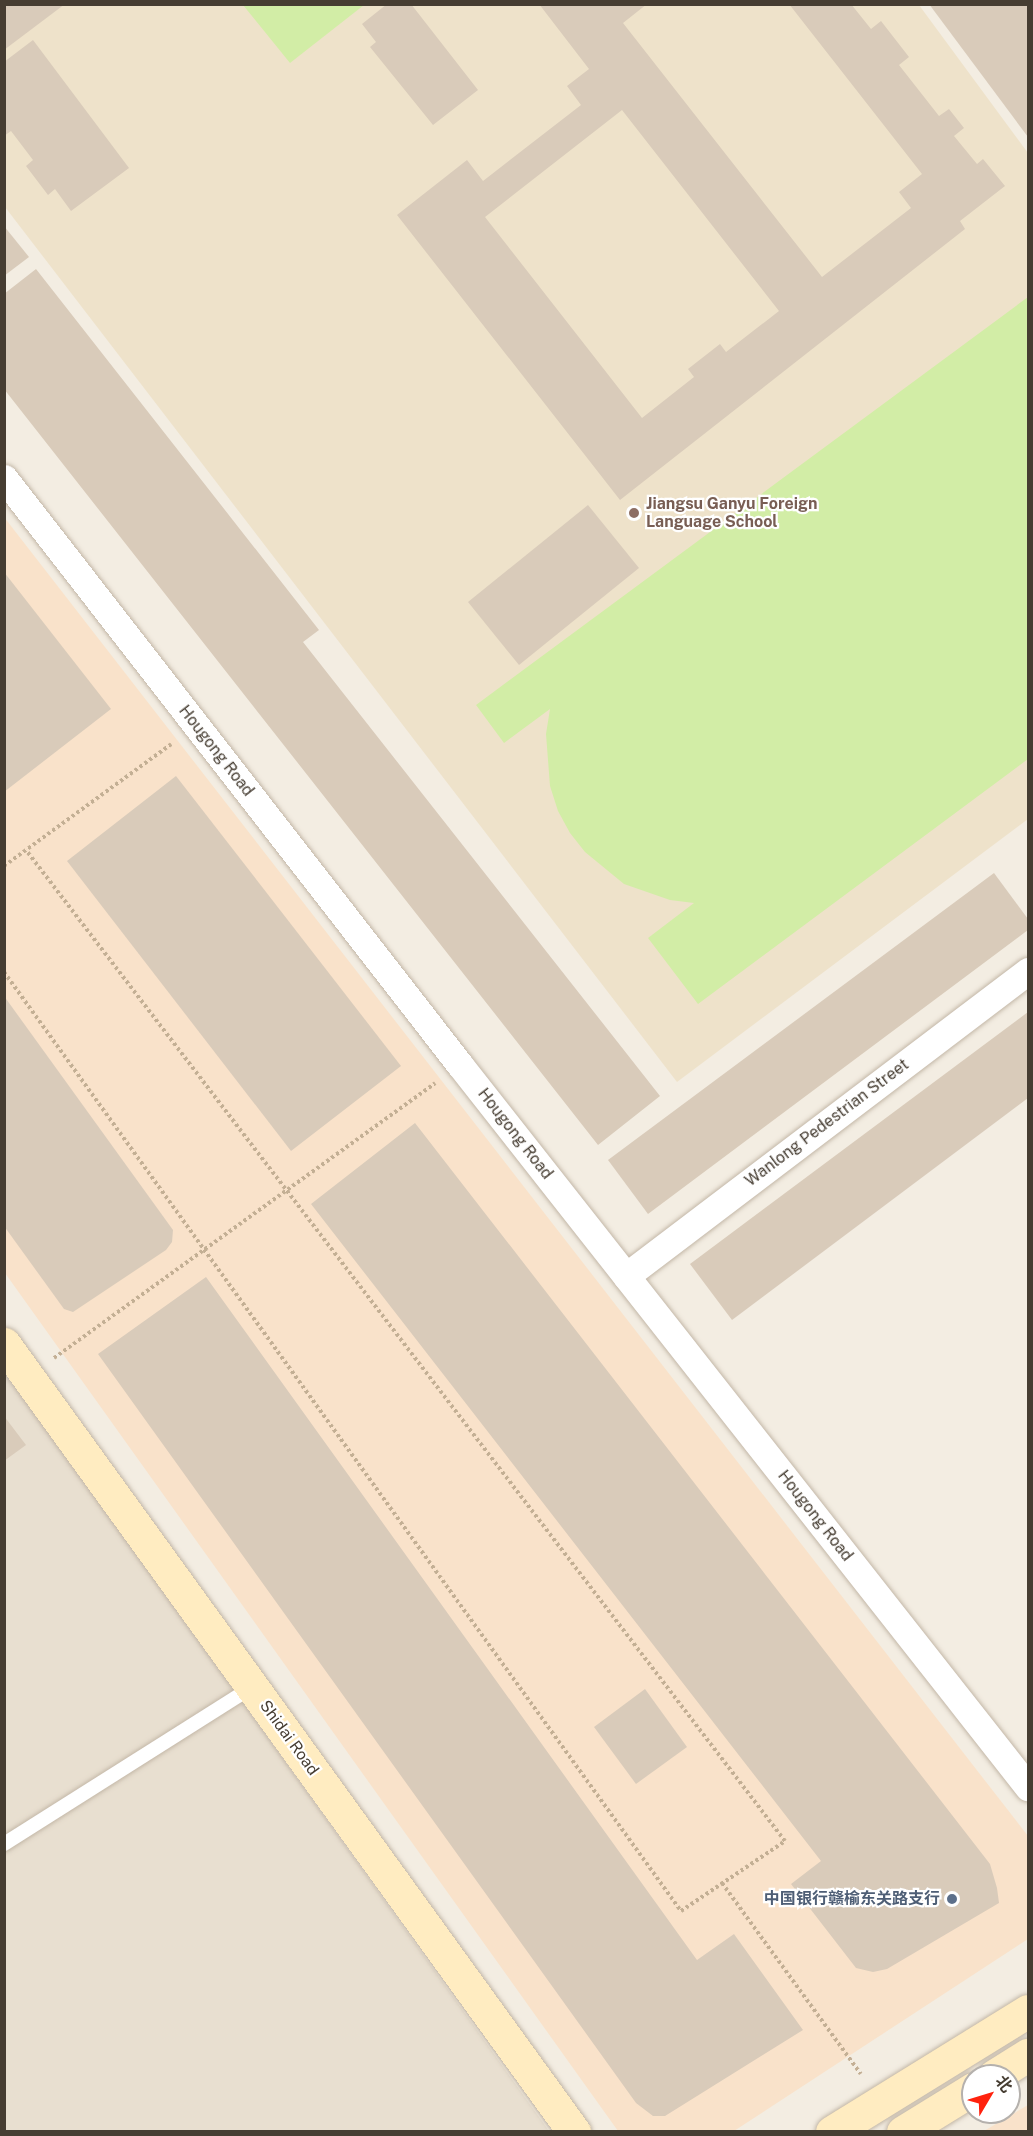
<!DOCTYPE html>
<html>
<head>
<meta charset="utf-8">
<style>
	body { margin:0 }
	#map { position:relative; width:1033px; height:2136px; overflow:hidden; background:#f3ede2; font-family:"Public Sans","Noto Sans SC",sans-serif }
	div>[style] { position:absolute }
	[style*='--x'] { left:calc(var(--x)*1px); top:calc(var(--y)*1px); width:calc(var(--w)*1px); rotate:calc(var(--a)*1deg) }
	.residential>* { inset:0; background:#e8dfd0 }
	.commercial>* { inset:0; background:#f9e2ca }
	.education>* { inset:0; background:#eee2ca }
	.green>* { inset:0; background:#d2eda6 }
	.building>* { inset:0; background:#d9cbba }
	.path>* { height:4px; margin-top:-2px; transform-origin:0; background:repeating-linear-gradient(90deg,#c3af94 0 3px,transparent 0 6px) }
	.roads { filter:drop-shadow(0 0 2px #c3b7a7) drop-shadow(0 0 2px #c3b7a7) }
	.lane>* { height:14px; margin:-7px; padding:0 7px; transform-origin:7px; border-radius:7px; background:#fff }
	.street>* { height:27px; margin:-13.5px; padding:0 13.5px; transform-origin:13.5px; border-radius:13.5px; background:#fff }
	.secondary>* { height:33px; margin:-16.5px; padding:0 16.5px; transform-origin:16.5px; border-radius:16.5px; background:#ffecc1 }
	.dots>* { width:16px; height:16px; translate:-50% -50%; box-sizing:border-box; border:3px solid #fff; border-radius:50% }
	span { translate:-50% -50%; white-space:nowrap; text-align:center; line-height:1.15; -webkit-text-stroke:4.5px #fff; paint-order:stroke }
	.education-label { font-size:16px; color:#785e54; font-weight:700 }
	.left { translate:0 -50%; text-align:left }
	.street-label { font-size:16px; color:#463d32 }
	.service-label { font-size:16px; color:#4e5e75; font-weight:700 }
	.right { translate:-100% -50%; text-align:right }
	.frame { position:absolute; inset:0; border:6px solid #463d32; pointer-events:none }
	.north { position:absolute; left:961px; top:2064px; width:60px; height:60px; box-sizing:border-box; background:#fff; border:2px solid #b5b1ad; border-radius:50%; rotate:52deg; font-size:16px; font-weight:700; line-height:24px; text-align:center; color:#463d32 }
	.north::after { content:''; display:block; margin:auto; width:21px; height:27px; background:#ff220e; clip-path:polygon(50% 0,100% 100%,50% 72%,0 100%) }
</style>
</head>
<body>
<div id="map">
	<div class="residential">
		<div style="clip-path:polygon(5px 1370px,549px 2131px,5px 2131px)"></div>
	</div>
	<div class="commercial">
		<div style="clip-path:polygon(4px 517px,1028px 1836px,1028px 1939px,734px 2131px,618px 2131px,5px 1273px)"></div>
		<div style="clip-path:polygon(1028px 2105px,1028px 2131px,984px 2131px)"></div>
	</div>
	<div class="education">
		<div style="clip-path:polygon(5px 5px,919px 5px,1028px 153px,1028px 819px,677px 1082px,5px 207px)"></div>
	</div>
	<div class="green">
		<div style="clip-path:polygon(243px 5px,364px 5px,290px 63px)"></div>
		<div style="clip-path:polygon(1028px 297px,1028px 759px,698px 1004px,648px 938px,694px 903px,670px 900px,624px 884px,585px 852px,570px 833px,558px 811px,550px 786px,546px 734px,550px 709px,504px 743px,476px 705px)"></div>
	</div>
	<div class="building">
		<div style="clip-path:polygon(4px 4px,65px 4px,4px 50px)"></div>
		<div style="clip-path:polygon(387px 4px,411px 4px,478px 90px,433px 125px,370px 47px,376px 42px,362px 24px)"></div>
		<div style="clip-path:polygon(evenodd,539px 4px,647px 4px,623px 23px,822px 277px,911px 208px,899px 192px,922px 174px,789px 4px,851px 4px,871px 29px,881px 21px,909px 57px,899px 65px,939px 116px,949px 109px,964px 128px,954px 136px,977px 164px,983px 159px,1005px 186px,960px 221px,965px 229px,620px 500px,397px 215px,467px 160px,483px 181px,581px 105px,567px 86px,589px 69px,539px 4px,622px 110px,779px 311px,726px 352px,720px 344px,688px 369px,694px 377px,642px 418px,485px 217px,622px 110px)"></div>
		<div style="clip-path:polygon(929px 4px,1027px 4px,1028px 137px)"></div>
		<div style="clip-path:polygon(33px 40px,129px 168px,71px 211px,55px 189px,48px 195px,26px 166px,33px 160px,11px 131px,4px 136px,4px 62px)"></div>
		<div style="clip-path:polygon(4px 226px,29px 257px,4px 276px)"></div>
		<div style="clip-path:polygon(36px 269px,319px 630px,303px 642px,660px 1096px,598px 1145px,4px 389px,4px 294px)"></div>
		<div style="clip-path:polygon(588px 505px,639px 568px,519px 665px,468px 602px)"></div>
		<div style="clip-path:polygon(4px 572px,111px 709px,4px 792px)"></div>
		<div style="clip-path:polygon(176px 776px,401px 1066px,291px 1151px,67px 861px)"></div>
		<div style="clip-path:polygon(994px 873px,1028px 919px,1028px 930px,648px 1214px,608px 1160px)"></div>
		<div style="clip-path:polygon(4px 996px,173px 1230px,172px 1242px,166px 1250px,73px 1312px,64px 1309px,4px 1226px)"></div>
		<div style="clip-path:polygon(1028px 1012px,1028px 1098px,732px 1320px,690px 1264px)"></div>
		<div style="clip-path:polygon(415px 1123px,990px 1864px,997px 1888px,999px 1903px,887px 1969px,873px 1972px,856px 1968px,791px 1884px,821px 1861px,311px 1204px)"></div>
		<div style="clip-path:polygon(206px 1277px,697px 1960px,734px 1934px,803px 2030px,665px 2116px,653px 2116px,636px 2103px,98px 1354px)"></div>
		<div style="clip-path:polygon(4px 1416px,26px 1445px,4px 1461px)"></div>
		<div style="clip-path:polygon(645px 1689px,687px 1747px,636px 1784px,594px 1727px)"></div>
	</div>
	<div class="path">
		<div style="--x:4;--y:866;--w:207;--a:-36.1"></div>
		<div style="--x:4;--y:972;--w:1158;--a:54.21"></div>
		<div style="--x:681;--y:1911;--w:125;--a:-33.9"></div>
		<div style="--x:785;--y:1841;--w:1248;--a:-127.45"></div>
		<div style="--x:54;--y:1358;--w:470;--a:-35.8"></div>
		<div style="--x:722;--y:1883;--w:236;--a:54"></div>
	</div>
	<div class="roads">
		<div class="lane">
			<div style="--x:4;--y:1844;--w:294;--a:-32.3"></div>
		</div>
		<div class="street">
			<div style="--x:4;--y:478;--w:743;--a:52.16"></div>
			<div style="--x:460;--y:1065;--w:919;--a:51.81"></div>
			<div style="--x:626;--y:1276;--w:505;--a:-37.19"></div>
		</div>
		<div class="secondary">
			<div style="--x:4;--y:1344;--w:973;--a:54.12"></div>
			<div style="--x:994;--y:2076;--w:40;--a:-32"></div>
			<div style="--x:832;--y:2132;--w:230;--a:-31.7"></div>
			<div style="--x:903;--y:2132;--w:82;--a:-31.6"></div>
		</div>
	</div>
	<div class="dots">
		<div style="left:634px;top:513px;background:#8d6e63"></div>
		<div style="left:952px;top:1899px;background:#5c6f8a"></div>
	</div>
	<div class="education-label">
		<span class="left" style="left:646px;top:513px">Jiangsu Ganyu Foreign<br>Language School</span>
	</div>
	<div class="street-label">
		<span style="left:216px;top:751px;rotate:52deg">Hougong Road</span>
		<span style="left:827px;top:1123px;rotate:-37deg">Wanlong Pedestrian Street</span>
		<span style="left:515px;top:1134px;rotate:52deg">Hougong Road</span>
		<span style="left:815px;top:1516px;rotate:52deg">Hougong Road</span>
		<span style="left:289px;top:1738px;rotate:54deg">Shidai Road</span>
	</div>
	<div class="service-label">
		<span class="right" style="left:940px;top:1899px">中国银行赣榆东关路支行</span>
	</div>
	<div class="frame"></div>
	<div class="north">北</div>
</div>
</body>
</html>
